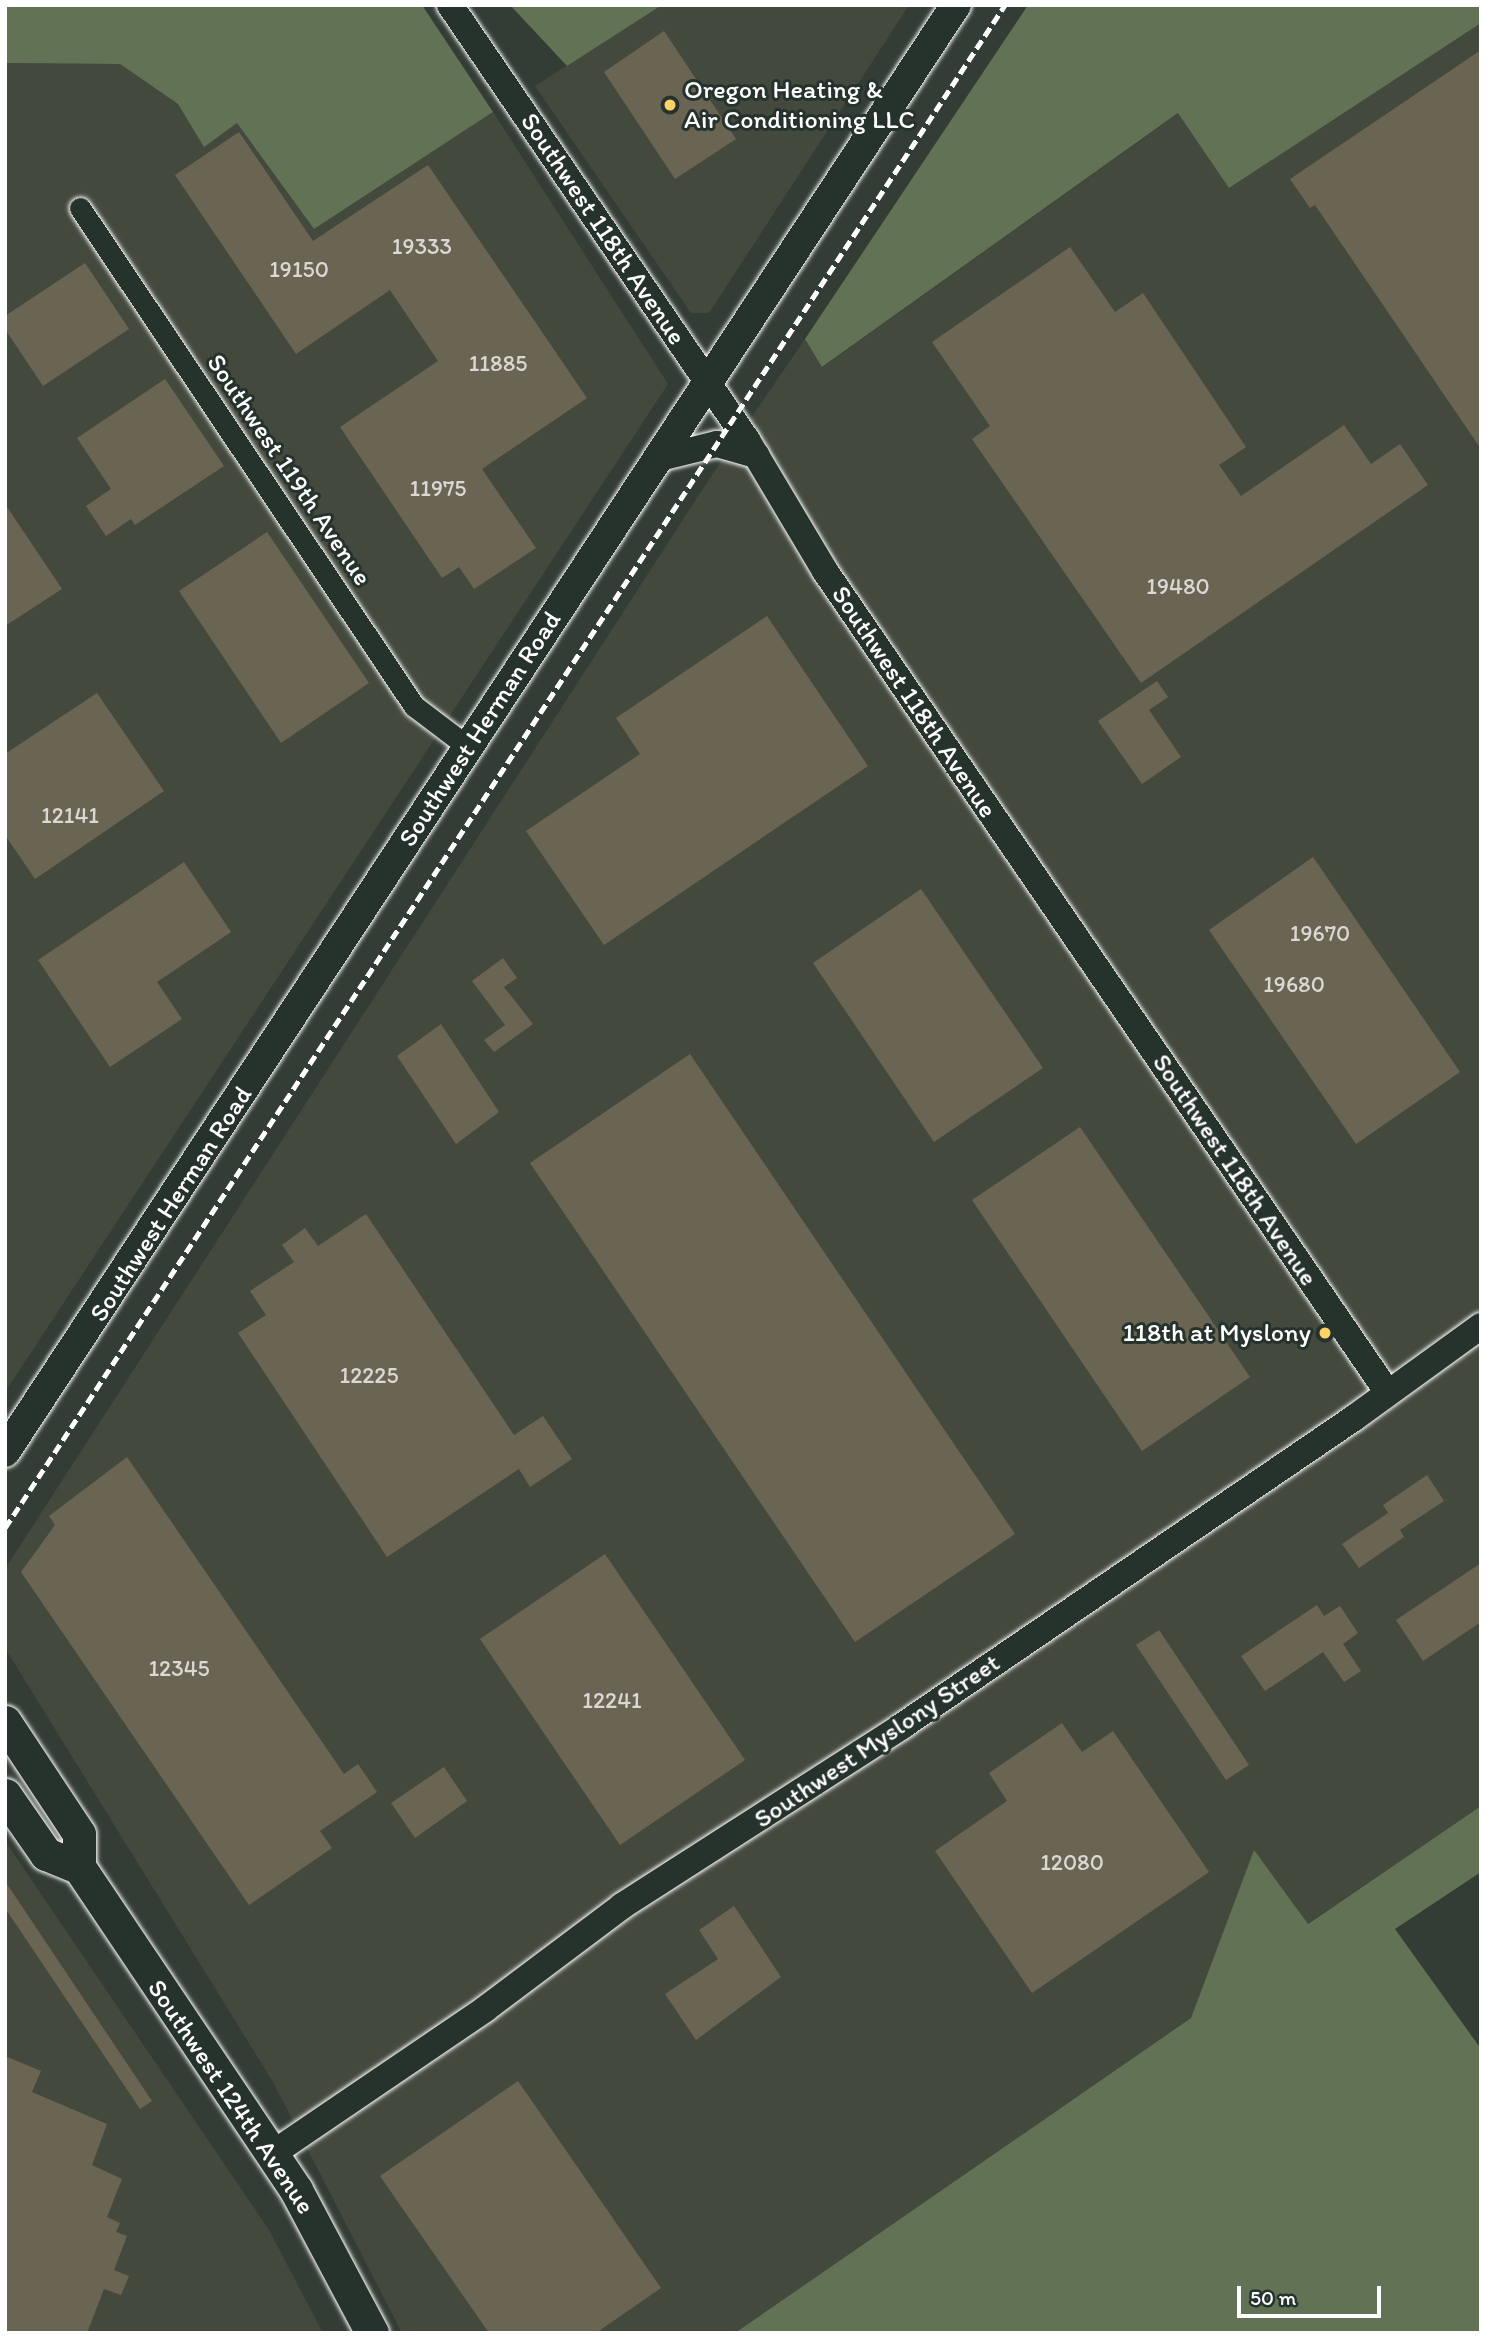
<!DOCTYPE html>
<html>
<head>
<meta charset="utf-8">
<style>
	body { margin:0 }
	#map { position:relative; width:1486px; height:2338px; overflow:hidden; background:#343d35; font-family:Itim,sans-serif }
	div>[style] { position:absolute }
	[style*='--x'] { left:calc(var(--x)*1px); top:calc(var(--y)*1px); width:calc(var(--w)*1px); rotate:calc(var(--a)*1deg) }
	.built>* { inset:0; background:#44493e }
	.green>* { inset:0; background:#627254 }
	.building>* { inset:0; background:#6a6553 }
	.roads { filter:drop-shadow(0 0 2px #fff) drop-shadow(0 0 2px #fff) }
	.minor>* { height:21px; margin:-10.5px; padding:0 10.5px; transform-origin:10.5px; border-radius:10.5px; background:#26332d }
	.tertiary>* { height:26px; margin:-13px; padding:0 13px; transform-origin:13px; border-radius:13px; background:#26332d }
	.secondary>* { height:30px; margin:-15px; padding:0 15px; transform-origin:15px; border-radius:15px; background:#26332d }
	.primary>* { height:33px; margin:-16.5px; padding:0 16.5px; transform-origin:16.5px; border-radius:16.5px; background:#26332d }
	.rail>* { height:5px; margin-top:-2.5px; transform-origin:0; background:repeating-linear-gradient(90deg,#fff 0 10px,transparent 0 15px) }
	.dots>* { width:19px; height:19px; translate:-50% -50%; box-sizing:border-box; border:4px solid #26332d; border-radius:50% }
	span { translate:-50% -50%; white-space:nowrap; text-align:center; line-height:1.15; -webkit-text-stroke:6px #26332d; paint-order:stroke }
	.number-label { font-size:23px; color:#dad8d4 }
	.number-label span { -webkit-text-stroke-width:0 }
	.poi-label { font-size:26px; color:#fff }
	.left { translate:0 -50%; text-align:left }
	.right { translate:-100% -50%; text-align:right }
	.street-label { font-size:26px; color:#fff }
	.frame { position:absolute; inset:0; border:7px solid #fff; pointer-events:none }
	.scale { position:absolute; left:1237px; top:2286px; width:144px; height:32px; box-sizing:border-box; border:4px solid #fff; border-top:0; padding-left:9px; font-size:21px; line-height:24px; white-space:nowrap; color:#fff; -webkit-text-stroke:5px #26332d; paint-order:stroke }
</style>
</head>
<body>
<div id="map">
	<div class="built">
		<div style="clip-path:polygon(662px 5px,909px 5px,709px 313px,691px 313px,535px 86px)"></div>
		<div style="clip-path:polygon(1481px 23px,1481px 1806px,1307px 1924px,1254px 1851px,1191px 2018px,735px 2333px,402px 2333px,273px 2082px,5px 1648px,5px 1569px,706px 484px,805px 339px,823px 367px,1179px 113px,1230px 187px)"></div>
		<div style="clip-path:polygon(5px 63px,120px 64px,178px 104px,204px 146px,237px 123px,314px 229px,493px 112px,668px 384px,5px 1392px)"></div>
		<div style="clip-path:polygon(5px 1841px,269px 2230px,323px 2333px,5px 2333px)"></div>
	</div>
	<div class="green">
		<div style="clip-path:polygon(5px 5px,422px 5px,493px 112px,314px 229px,237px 123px,204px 147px,178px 104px,120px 64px,5px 63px)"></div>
		<div style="clip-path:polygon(510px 5px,662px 5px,567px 66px)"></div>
		<div style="clip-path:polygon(1028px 5px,1481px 5px,1481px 23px,1229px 188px,1178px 113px,822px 367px,805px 339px)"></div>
		<div style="clip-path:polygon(1481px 1806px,1481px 1872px,1395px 1929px,1481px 2049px,1481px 2333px,735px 2333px,1191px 2018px,1254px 1850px,1308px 1924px)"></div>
	</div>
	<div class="building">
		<div style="clip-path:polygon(664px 31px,736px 139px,675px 179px,604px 72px)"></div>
		<div style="clip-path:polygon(1481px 50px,1481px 449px,1315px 205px,1310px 208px,1290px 179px)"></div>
		<div style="clip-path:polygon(239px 132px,313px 241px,428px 165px,587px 398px,482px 469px,536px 548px,474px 589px,459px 567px,442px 578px,340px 427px,438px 361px,390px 290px,296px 354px,175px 175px)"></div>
		<div style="clip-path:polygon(1070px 247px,1115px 312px,1143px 293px,1246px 447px,1219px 465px,1241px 496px,1344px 425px,1371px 464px,1400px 444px,1428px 485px,1141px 683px,972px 439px,990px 426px,932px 342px)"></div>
		<div style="clip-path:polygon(85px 263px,129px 329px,43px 386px,5px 329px,5px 316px)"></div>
		<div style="clip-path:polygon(165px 379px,224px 466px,135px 525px,131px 519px,106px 536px,86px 506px,111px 489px,77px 438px)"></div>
		<div style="clip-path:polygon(5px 504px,62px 589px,5px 626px)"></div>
		<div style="clip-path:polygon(267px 532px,369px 683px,281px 743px,179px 591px)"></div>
		<div style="clip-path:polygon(767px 616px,868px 766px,604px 945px,526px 831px,640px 754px,616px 718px)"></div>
		<div style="clip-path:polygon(1157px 681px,1168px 697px,1149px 710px,1181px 757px,1142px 784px,1098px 721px)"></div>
		<div style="clip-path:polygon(97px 693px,164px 791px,35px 879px,5px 835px,5px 754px)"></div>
		<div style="clip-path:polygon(1313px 857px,1460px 1072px,1356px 1144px,1209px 930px)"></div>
		<div style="clip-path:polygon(184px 862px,231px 932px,157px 982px,182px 1019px,110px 1067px,38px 960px)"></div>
		<div style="clip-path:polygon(921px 889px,1043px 1068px,934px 1142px,813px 963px)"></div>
		<div style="clip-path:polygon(503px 958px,517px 978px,504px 987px,533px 1024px,494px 1052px,484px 1040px,505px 1025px,472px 981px)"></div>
		<div style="clip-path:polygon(441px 1024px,499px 1112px,456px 1144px,397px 1056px)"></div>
		<div style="clip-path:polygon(690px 1054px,1015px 1534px,855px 1642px,530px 1163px)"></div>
		<div style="clip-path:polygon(1080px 1127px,1250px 1377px,1142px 1451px,972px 1200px)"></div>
		<div style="clip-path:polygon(366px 1214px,514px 1435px,543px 1416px,572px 1459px,530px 1487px,519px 1469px,387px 1557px,238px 1333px,266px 1315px,250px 1291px,294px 1262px,282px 1245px,305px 1228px,318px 1246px)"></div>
		<div style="clip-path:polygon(127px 1457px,344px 1774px,358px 1764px,377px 1792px,320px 1831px,332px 1848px,249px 1905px,21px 1572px,55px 1525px,49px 1516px)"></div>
		<div style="clip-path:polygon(1427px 1475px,1444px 1501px,1400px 1530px,1404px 1537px,1359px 1568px,1342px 1544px,1388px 1513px,1383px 1505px)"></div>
		<div style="clip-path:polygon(605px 1554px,745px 1760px,620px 1845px,480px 1639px)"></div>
		<div style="clip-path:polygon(1481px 1563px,1481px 1622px,1423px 1661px,1396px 1620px)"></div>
		<div style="clip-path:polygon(1317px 1605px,1324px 1616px,1340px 1606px,1358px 1633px,1343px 1644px,1361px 1671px,1344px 1682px,1323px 1652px,1265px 1691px,1241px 1656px)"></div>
		<div style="clip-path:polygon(1159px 1630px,1249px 1765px,1226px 1780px,1136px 1645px)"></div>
		<div style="clip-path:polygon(1062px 1723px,1082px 1752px,1113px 1731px,1209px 1872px,1032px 1993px,935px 1851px,1007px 1801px,989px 1773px)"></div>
		<div style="clip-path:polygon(444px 1767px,467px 1801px,415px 1838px,391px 1803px)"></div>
		<div style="clip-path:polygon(5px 1881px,152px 2101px,140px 2109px,5px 1908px)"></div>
		<div style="clip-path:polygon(734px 1906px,781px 1977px,696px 2040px,665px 1994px,718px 1959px,699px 1930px)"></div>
		<div style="clip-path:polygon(5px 2056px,41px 2071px,32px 2092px,107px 2124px,92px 2165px,122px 2179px,107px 2217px,120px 2223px,116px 2232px,127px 2236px,114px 2270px,129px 2276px,121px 2295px,104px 2289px,87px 2333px,5px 2333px)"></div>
		<div style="clip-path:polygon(518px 2081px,661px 2288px,596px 2333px,489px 2333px,380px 2176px)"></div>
	</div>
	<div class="roads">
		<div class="minor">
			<div style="--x:80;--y:208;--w:600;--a:56.15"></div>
			<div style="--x:414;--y:706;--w:68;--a:37.2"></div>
		</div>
		<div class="tertiary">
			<div style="--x:450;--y:5;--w:527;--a:55.68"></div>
			<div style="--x:747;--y:440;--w:152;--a:59.2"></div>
			<div style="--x:825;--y:571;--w:996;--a:55.59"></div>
			<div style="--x:656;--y:459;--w:63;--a:-13.8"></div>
			<div style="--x:717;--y:444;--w:41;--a:15.8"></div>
			<div style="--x:272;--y:2154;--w:258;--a:-34.2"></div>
			<div style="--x:485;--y:2009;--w:171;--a:-36.9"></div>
			<div style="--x:622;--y:1906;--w:333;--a:-32.7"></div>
			<div style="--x:902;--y:1726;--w:547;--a:-34.27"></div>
			<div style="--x:1354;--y:1418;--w:157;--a:-35.9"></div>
		</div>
		<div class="secondary">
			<div style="--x:5;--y:1452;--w:1732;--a:-56.69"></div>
		</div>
		<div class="primary">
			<div style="--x:5;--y:1722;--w:134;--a:56.5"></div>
			<div style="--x:79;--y:1834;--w:33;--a:90"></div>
			<div style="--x:79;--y:1867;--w:389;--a:56.1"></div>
			<div style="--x:296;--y:2190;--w:162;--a:62"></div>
			<div style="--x:5;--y:1795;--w:72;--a:55.2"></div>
			<div style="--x:46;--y:1854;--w:35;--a:22"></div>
		</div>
	</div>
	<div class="rail">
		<div style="--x:5;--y:1528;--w:1822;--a:-56.71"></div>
	</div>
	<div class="dots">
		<div style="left:670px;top:105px;background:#ffd166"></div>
		<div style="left:1325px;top:1333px;background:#ffd166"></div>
	</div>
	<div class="number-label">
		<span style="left:422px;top:246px">19333</span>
		<span style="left:299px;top:269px">19150</span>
		<span style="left:498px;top:363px">11885</span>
		<span style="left:438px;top:488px">11975</span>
		<span style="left:1178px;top:586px">19480</span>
		<span style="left:70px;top:815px">12141</span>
		<span style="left:1320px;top:933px">19670</span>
		<span style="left:1294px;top:984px">19680</span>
		<span style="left:369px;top:1375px">12225</span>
		<span style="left:179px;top:1668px">12345</span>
		<span style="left:612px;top:1700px">12241</span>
		<span style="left:1072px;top:1862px">12080</span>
	</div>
	<div class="poi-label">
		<span class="left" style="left:684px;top:105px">Oregon Heating &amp;<br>Air Conditioning LLC</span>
		<span class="right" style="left:1311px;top:1333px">118th at Myslony</span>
	</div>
	<div class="street-label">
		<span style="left:603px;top:229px;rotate:56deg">Southwest 118th Avenue</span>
		<span style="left:289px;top:470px;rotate:56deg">Southwest 119th Avenue</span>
		<span style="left:914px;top:702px;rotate:56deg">Southwest 118th Avenue</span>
		<span style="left:480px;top:729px;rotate:-57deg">Southwest Herman Road</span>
		<span style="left:1235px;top:1170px;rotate:56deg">Southwest 118th Avenue</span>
		<span style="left:171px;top:1204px;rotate:-57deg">Southwest Herman Road</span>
		<span style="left:877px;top:1741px;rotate:-34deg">Southwest Myslony Street</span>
		<span style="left:231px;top:2097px;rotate:56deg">Southwest 124th Avenue</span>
	</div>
	<div class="frame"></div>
	<div class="scale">50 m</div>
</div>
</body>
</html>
